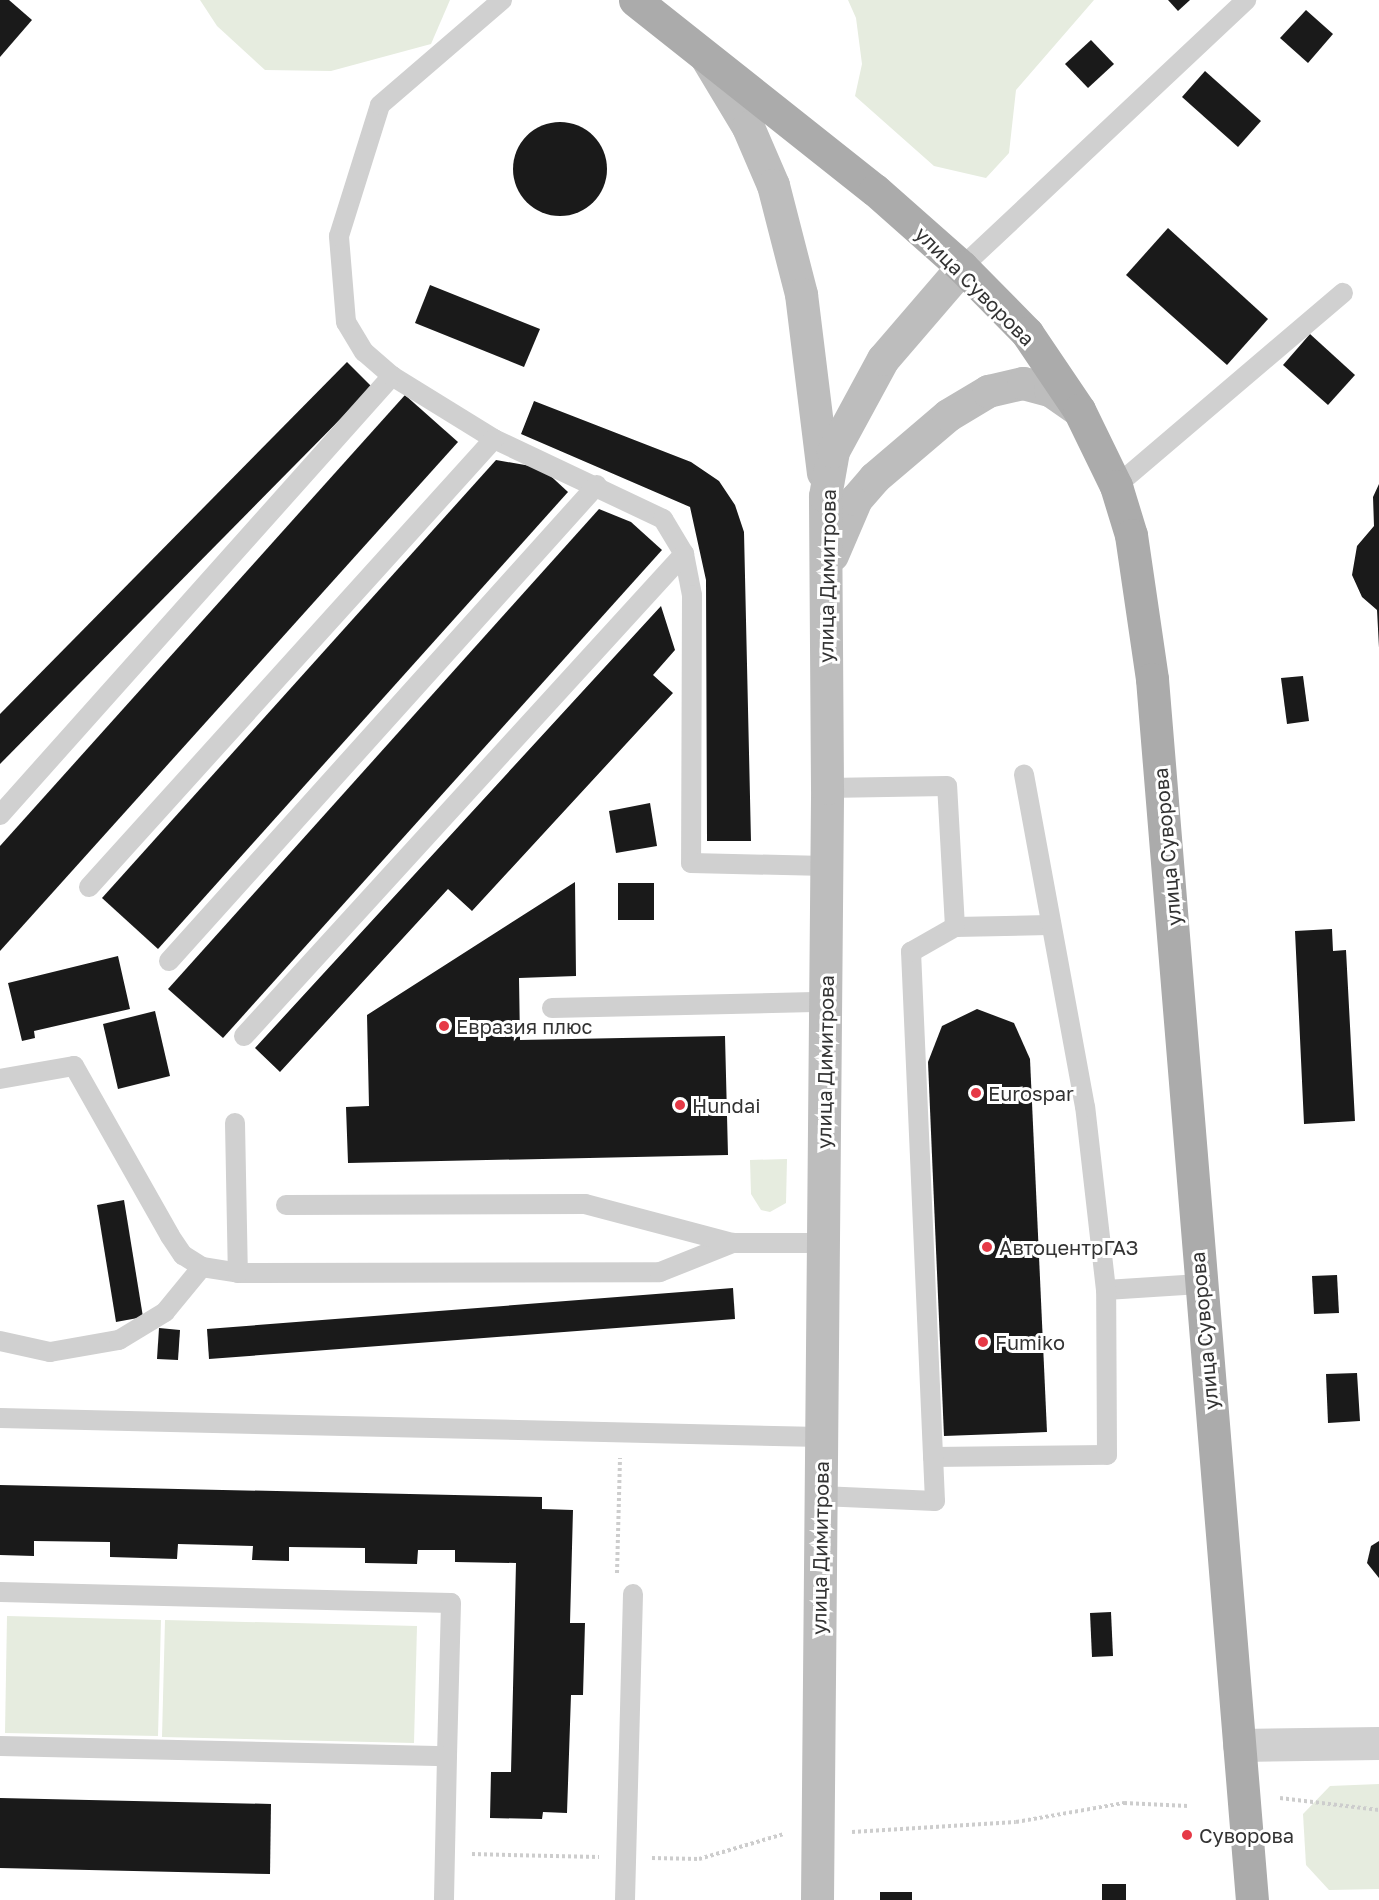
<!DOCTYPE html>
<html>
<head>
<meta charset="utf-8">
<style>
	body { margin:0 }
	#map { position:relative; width:1379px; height:1900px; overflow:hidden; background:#fff; font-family:"Golos Text",sans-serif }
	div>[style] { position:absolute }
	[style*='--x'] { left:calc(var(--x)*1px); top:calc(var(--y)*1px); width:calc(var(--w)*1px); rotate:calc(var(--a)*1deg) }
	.green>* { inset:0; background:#e6ecdf }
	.building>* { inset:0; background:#1a1a1a }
	.round { border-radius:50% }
	.path>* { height:4px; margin-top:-2px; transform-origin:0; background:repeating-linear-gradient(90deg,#cdcdcd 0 3px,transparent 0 6px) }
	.service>* { height:20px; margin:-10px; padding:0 10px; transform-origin:10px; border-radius:10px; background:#d0d0d0 }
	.minor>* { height:33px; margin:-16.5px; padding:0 16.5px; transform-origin:16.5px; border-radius:16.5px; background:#d0d0d0 }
	.secondary>* { height:33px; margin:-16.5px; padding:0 16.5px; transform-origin:16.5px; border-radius:16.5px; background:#bdbdbd }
	.primary>* { height:33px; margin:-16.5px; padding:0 16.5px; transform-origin:16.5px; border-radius:16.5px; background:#ababab }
	.dots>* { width:16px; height:16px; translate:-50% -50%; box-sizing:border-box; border:3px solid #fff; border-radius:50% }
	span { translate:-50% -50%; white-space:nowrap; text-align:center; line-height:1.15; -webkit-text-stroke:6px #fff; paint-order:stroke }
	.street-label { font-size:20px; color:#333 }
	.poi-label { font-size:20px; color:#333 }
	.left { translate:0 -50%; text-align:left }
</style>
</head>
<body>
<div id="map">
	<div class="green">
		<div style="clip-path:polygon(200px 0,450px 0,431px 44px,331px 71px,265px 70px,217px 26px)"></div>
		<div style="clip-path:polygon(848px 0,1094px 0,1016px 90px,1009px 153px,986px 178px,934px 166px,855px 96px,862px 64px,856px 18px)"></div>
		<div style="clip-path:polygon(787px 1159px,786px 1203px,770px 1212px,761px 1210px,751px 1194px,750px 1160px)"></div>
		<div style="clip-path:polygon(7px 1616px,161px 1620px,158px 1736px,5px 1733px)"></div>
		<div style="clip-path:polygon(165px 1620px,417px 1626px,414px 1743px,162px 1737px)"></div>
		<div style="clip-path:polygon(1379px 1784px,1379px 1889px,1329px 1890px,1306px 1865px,1303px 1814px,1330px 1786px)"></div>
	</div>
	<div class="building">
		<div style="clip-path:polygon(0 0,9px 0,32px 20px,0 57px)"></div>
		<div style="clip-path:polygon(1168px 0,1190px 0,1178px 11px)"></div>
		<div style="clip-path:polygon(1306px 10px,1333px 34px,1308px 63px,1280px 38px)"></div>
		<div style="clip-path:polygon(1091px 40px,1114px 64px,1088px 88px,1065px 64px)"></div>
		<div style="clip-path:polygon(1205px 71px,1261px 121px,1238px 147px,1182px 97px)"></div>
		<div class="round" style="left:513px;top:122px;width:94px;height:94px"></div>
		<div style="clip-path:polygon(1168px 228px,1268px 319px,1227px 365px,1126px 275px)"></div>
		<div style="clip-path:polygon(430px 285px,540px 329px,524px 367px,415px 323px)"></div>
		<div style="clip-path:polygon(1310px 334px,1355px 375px,1328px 405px,1283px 365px)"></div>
		<div style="clip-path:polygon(347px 362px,372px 387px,0 764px,0 714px)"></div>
		<div style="clip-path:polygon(405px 395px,458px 442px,0 951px,0 846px)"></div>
		<div style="clip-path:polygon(534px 401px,691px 462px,719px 481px,735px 505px,744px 532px,751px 841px,707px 841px,706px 580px,690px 507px,521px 434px)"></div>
		<div style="clip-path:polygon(496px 460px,542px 468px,568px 492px,158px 949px,102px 898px)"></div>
		<div style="clip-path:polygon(1379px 484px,1379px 648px,1377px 610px,1362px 597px,1352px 575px,1357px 546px,1374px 526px,1373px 497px)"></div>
		<div style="clip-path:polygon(599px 509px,631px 522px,662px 550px,223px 1038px,168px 989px)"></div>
		<div style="clip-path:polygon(661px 606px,675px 650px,653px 675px,673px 693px,472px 911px,448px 889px,280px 1072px,255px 1048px)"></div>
		<div style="clip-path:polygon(1303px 676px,1309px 721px,1287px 724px,1281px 678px)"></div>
		<div style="clip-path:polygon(650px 803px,657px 846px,616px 853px,609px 811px)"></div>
		<div style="clip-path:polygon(575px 882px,576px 976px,519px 978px,520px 1040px,725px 1036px,728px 1155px,348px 1163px,346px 1107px,369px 1106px,367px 1015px)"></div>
		<div style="clip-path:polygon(618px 883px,654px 883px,654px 920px,618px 920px)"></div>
		<div style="clip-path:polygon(1332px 929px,1333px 951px,1346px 950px,1355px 1121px,1304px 1124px,1295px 931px)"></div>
		<div style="clip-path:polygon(118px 956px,130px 1009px,34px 1031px,35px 1038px,22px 1041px,8px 983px)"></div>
		<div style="clip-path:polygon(977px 1009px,1014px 1023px,1030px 1059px,1047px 1432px,944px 1436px,928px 1062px,942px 1026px)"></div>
		<div style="clip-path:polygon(155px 1011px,170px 1076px,118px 1089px,103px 1024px)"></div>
		<div style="clip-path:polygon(124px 1200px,143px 1317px,116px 1322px,97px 1205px)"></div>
		<div style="clip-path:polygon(1337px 1275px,1339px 1313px,1314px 1314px,1312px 1276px)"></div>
		<div style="clip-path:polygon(733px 1288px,735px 1319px,209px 1359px,207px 1329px)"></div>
		<div style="clip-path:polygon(159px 1328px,180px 1330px,178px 1360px,157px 1359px)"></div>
		<div style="clip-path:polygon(1357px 1373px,1360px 1421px,1328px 1423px,1326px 1374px)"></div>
		<div style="clip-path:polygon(0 1485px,542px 1497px,542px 1509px,573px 1510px,570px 1623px,585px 1623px,583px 1695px,571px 1695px,567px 1813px,543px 1812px,542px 1819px,490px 1818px,491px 1772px,511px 1772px,516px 1563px,455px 1562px,455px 1550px,418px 1550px,417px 1564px,365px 1563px,365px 1548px,289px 1547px,289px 1561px,252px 1560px,253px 1546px,178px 1544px,177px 1559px,110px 1557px,110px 1542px,34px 1541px,34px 1556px,0 1555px)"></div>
		<div style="clip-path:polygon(1379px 1541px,1379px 1578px,1367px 1563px,1371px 1546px)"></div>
		<div style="clip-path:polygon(1111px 1612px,1113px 1656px,1092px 1657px,1090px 1613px)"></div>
		<div style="clip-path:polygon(0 1798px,271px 1804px,270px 1874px,0 1868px)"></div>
		<div style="clip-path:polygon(1102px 1884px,1126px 1884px,1126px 1900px,1102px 1900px)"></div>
		<div style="clip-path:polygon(880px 1892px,912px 1892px,912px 1900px,880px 1900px)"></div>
	</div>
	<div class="path">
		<div style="--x:617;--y:1573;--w:115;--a:-88.5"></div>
		<div style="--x:1280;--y:1798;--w:100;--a:6.9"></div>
		<div style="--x:852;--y:1832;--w:164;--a:-3.5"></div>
		<div style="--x:1016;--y:1822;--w:110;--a:-10"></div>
		<div style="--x:1124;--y:1803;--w:64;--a:2.7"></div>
		<div style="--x:472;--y:1854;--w:127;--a:1.4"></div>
		<div style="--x:652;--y:1858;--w:47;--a:1.2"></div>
		<div style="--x:699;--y:1859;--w:89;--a:-16.4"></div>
	</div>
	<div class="service">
		<div style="--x:962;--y:267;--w:390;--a:-43.2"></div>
		<div style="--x:392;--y:376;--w:120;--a:31.7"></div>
		<div style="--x:494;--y:439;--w:187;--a:25.3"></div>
		<div style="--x:663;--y:519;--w:41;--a:59"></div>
		<div style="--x:684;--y:554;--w:42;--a:79"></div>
		<div style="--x:692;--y:595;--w:268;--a:90.2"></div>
		<div style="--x:691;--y:863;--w:135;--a:1.3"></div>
		<div style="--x:1116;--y:486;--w:298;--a:-40.4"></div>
		<div style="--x:0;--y:815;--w:589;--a:-48.24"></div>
		<div style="--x:392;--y:376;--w:37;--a:-139"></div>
		<div style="--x:364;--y:352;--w:35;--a:-121"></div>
		<div style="--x:346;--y:322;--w:86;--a:-94.7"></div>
		<div style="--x:339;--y:236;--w:137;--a:-72.6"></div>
		<div style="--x:380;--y:105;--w:161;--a:-40.7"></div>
		<div style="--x:89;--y:887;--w:604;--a:-47.89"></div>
		<div style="--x:955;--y:927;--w:94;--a:-1.2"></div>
		<div style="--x:169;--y:961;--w:640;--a:-48.04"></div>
		<div style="--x:552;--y:1008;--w:273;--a:-1.3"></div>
		<div style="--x:244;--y:1036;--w:653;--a:-47.61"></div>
		<div style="--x:0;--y:1079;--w:75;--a:-10"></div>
		<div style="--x:74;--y:1066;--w:195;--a:60.5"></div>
		<div style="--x:170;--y:1236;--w:23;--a:56"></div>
		<div style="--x:183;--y:1255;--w:22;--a:32"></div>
		<div style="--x:202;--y:1267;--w:36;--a:9"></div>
		<div style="--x:238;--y:1273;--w:422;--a:-0.1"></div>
		<div style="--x:660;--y:1272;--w:79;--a:-21.7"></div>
		<div style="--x:733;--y:1243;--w:90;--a:0"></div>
		<div style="--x:235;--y:1123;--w:150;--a:88.9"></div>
		<div style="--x:286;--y:1205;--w:299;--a:-0.2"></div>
		<div style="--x:585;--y:1204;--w:153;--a:14.8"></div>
		<div style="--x:1106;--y:1290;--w:94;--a:-3.7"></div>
		<div style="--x:0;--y:1341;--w:51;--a:12.4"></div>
		<div style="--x:50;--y:1352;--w:70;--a:-9.9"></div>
		<div style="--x:119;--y:1340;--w:54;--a:-31.3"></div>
		<div style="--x:165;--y:1312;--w:58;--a:-50.6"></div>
		<div style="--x:0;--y:1418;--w:821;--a:1.33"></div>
		<div style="--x:933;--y:1457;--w:174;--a:-0.7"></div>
		<div style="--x:1107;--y:1455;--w:165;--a:-90.3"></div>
		<div style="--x:1106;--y:1290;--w:184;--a:-96.5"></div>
		<div style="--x:1085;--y:1107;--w:338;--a:-100.4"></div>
		<div style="--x:821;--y:1496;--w:114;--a:2.5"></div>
		<div style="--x:935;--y:1501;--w:550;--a:-92.5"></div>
		<div style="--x:911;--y:952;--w:51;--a:-29.6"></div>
		<div style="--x:955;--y:927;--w:141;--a:-93.2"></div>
		<div style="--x:947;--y:786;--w:120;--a:179"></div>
		<div style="--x:0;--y:1592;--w:451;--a:1.4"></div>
		<div style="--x:451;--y:1603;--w:153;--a:91.5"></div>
		<div style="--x:0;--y:1746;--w:447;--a:1.3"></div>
		<div style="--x:447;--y:1756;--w:144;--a:91.2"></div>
		<div style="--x:625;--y:1900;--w:306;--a:-88.5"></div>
	</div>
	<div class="minor">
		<div style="--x:1239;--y:1745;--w:140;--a:-0.8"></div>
	</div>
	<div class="secondary">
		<div style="--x:706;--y:57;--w:82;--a:59"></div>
		<div style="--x:748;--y:127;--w:63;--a:66.7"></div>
		<div style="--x:773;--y:185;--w:113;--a:75.6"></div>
		<div style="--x:801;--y:294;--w:180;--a:83"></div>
		<div style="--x:832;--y:555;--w:61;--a:-66.8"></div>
		<div style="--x:856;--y:499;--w:28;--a:-49"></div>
		<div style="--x:874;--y:478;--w:97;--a:-40.4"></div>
		<div style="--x:948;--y:415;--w:47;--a:-31"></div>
		<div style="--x:988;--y:391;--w:36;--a:-13"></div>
		<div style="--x:1023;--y:383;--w:28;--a:15"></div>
		<div style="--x:1050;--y:390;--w:35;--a:35"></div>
		<div style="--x:817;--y:1900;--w:1112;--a:-89.48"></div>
		<div style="--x:827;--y:788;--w:292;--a:-90.4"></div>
		<div style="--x:825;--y:496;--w:46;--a:-79.9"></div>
		<div style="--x:833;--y:451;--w:105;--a:-61.5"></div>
		<div style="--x:883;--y:359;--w:121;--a:-49.3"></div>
	</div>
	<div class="primary">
		<div style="--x:635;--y:0;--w:306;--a:38.4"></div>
		<div style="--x:875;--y:190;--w:116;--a:41.5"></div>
		<div style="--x:962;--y:267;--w:93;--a:45.4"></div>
		<div style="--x:1027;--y:333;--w:93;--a:56"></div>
		<div style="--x:1079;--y:410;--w:85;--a:64"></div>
		<div style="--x:1116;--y:486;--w:51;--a:73"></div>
		<div style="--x:1131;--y:535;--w:146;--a:81.7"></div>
		<div style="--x:1152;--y:679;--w:1225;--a:85.32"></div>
	</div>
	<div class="dots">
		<div style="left:444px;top:1026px;background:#e63946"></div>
		<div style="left:976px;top:1093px;background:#e63946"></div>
		<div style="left:680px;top:1105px;background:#e63946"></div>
		<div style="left:987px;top:1247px;background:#e63946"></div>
		<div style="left:983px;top:1342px;background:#e63946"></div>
		<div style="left:1187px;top:1835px;background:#e63946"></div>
	</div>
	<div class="street-label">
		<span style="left:975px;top:286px;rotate:45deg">улица Суворова</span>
		<span style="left:827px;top:576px;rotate:-89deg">улица Димитрова</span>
		<span style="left:1167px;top:847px;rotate:-95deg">улица Суворова</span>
		<span style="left:825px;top:1062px;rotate:-89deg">улица Димитрова</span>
		<span style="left:1204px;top:1331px;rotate:-95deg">улица Суворова</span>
		<span style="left:820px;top:1548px;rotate:-89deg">улица Димитрова</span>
	</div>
	<div class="poi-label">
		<span class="left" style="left:456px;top:1026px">Евразия плюс</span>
		<span class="left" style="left:988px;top:1093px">Eurospar</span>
		<span class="left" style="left:692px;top:1105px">Hundai</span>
		<span class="left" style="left:999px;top:1247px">АвтоцентрГАЗ</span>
		<span class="left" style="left:995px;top:1342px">Fumiko</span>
		<span class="left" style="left:1199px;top:1835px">Суворова</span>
	</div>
</div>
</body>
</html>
